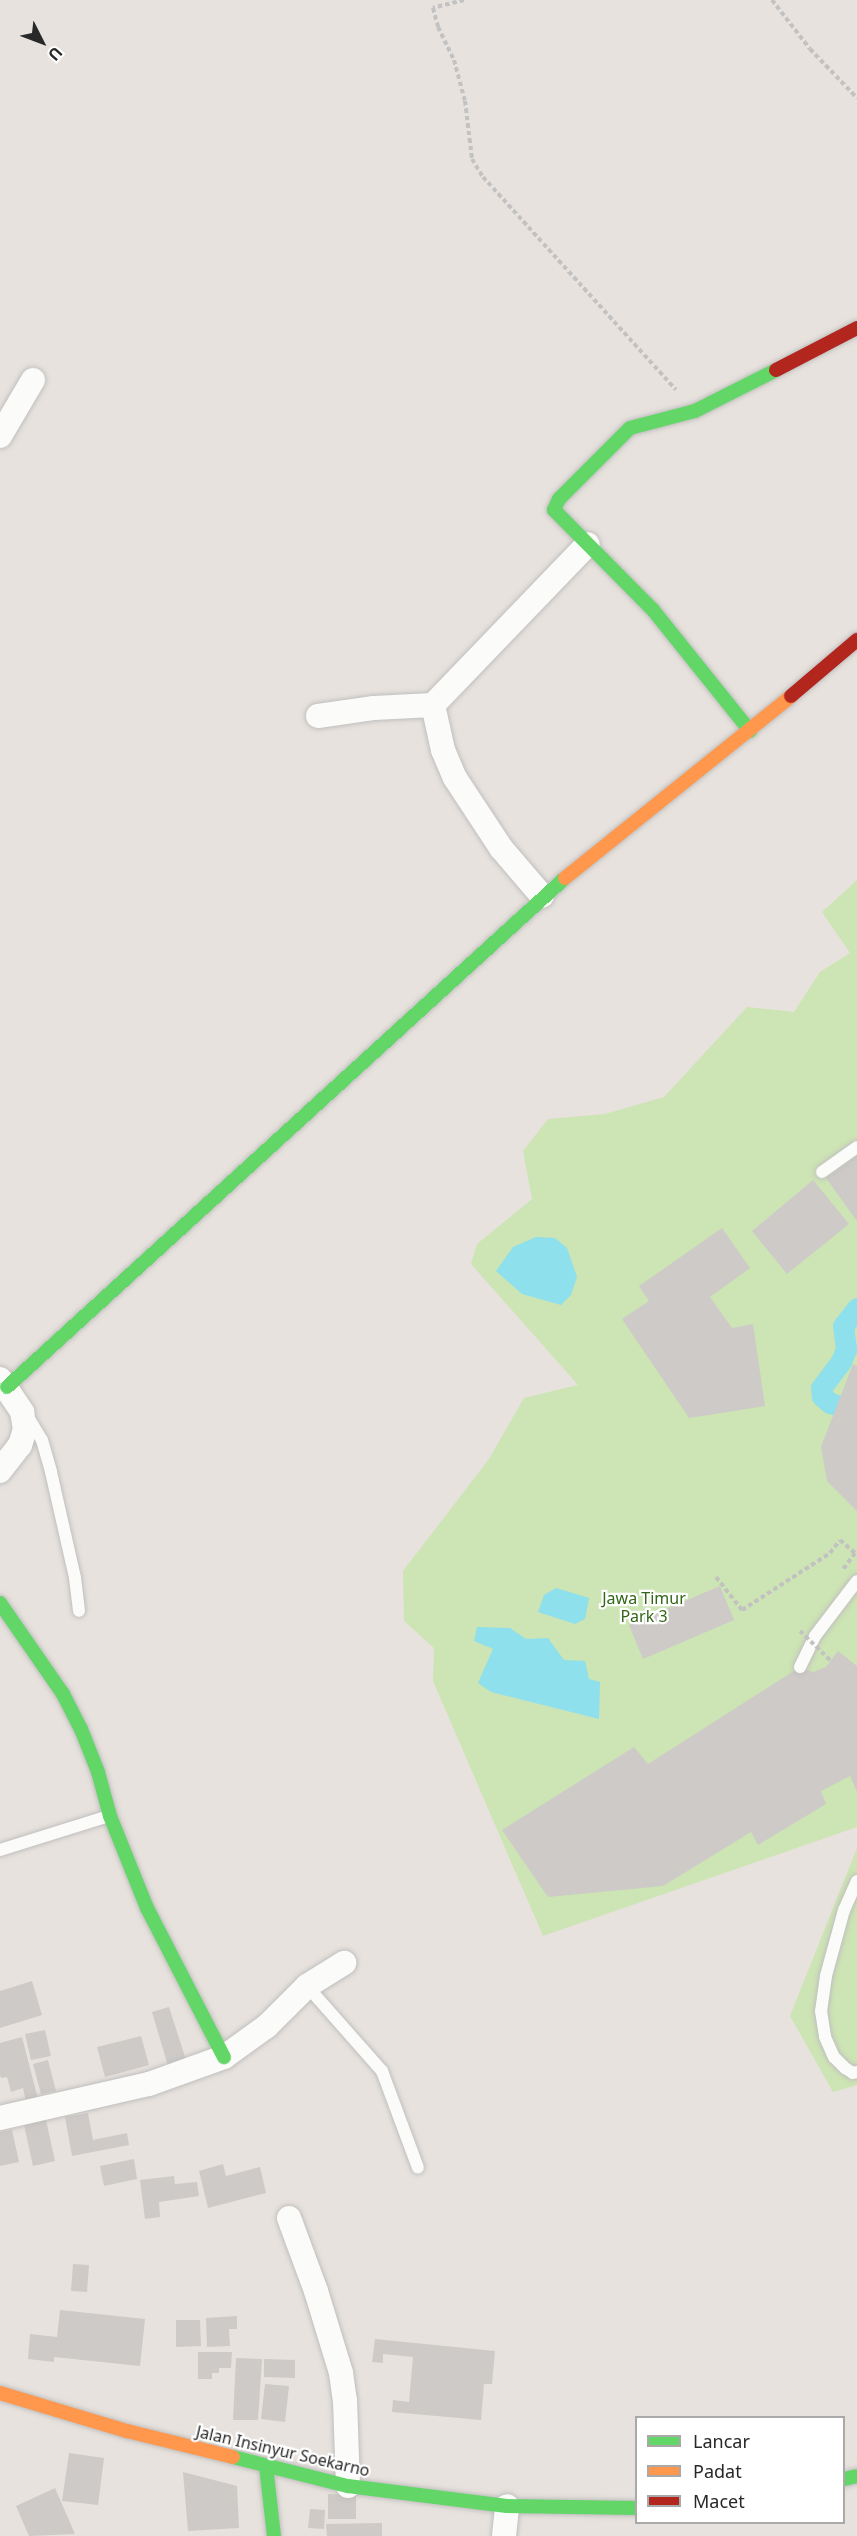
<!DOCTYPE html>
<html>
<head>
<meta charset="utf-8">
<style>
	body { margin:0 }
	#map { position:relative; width:857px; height:2536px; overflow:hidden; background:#e7e2dd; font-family:"Noto Sans",sans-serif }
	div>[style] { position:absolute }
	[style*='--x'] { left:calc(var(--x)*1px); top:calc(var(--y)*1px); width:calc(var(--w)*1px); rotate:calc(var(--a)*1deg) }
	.green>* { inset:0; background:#cde4b4 }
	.water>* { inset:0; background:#8de0ec }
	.canal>* { height:21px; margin:-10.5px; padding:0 10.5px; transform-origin:10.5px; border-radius:10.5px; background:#8de0ec }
	.building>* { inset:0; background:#cdcac7 }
	.path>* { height:4px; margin-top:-2px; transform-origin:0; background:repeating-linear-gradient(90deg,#c3c2c2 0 4.5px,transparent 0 7.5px) }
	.roads { filter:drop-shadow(0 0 2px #c0bfbf) drop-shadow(0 0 2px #c0bfbf) }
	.lane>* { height:12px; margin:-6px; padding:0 6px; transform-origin:6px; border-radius:6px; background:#fbfbfa }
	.street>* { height:24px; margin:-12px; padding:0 12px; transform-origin:12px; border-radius:12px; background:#fbfbfa }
	.fast>* { height:14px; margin:-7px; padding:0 7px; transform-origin:7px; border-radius:7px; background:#63d668 }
	.slow>* { height:14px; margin:-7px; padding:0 7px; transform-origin:7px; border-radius:7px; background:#ff974d }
	.jam>* { height:14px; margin:-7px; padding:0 7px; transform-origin:7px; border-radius:7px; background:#b3261e }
	.path-bridge>* { height:4px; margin-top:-2px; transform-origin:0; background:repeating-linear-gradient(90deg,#c3c2c2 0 4.5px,transparent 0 7.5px) }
	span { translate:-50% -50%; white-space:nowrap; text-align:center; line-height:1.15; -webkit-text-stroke:4.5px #fff; paint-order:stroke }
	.park-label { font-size:16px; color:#316616 }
	.street-label { font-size:16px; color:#282828 }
	.legend { position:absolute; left:635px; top:2416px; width:210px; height:108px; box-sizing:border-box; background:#fff; border:2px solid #a9a9a9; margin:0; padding:8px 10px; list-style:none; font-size:18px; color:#282828 }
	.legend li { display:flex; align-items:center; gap:12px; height:30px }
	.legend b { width:30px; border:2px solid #a9a9a9 }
	.north { position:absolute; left:12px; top:12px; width:60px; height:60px; -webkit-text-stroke:4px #fff; paint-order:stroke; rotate:132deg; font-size:16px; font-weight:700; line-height:24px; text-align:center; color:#282828 }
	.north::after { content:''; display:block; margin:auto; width:21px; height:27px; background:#282828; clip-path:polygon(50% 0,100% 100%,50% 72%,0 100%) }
</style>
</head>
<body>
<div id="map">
	<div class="green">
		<div style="clip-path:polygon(857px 880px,857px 1827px,543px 1936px,433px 1681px,434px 1648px,404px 1621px,403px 1571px,489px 1459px,524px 1398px,578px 1385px,471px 1264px,477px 1244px,532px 1199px,523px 1151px,548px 1119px,605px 1114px,664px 1097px,747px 1007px,794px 1012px,820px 972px,850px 953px,822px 912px)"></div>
		<div style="clip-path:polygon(857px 1848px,857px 2085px,833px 2092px,790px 2016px)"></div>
	</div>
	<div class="water">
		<div style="clip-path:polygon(536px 1237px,555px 1238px,567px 1248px,577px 1277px,571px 1295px,561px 1305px,522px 1294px,496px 1271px,513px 1247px)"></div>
		<div style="clip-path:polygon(556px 1588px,589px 1598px,585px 1619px,575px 1624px,538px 1612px,544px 1595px)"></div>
		<div style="clip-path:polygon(477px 1627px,510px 1628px,526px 1639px,548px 1638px,564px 1660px,585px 1661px,589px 1679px,600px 1682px,599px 1719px,491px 1692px,478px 1683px,493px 1649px,474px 1641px)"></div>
	</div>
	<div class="canal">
		<div style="--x:837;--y:1405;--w:7;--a:-164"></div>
		<div style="--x:830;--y:1403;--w:11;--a:-139"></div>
		<div style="--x:822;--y:1396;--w:8;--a:-97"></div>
		<div style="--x:821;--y:1388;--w:34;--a:-53"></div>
		<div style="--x:841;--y:1361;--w:13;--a:-67"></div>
		<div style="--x:846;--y:1349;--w:23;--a:-97"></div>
		<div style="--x:843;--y:1326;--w:23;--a:-52"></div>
	</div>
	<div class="building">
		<div style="clip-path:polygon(857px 1156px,857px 1221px,826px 1178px)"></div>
		<div style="clip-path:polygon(813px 1180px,849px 1224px,787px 1274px,752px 1231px)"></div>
		<div style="clip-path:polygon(722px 1228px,750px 1268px,710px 1297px,732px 1328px,753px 1324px,765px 1406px,689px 1418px,622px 1319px,649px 1301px,639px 1286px)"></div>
		<div style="clip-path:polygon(853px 1364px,857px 1366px,857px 1511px,827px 1481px,821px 1447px)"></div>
		<div style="clip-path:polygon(720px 1586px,734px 1620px,643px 1659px,629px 1625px)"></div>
		<div style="clip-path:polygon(838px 1651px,857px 1666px,857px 1792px,850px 1776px,821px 1791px,826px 1804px,758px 1845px,751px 1832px,663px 1886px,548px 1897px,502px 1830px,634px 1747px,648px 1764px,800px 1667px,813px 1672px,826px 1667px)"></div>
		<div style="clip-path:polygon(32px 1981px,42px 2015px,0 2028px,0 1991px)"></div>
		<div style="clip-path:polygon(169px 2007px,186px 2060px,168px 2066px,152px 2012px)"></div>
		<div style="clip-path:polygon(45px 2030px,51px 2056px,31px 2060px,25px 2034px)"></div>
		<div style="clip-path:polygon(141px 2036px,149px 2065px,105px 2077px,97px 2047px)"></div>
		<div style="clip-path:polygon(22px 2037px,39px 2103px,27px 2106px,23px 2088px,11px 2092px,7px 2077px,1px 2078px,0 2075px,0 2043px)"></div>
		<div style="clip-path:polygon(48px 2060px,56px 2091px,41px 2094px,33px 2064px)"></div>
		<div style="clip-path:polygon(88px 2113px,93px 2140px,127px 2133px,129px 2145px,72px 2156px,65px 2117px)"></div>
		<div style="clip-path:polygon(46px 2120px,55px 2161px,33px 2166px,24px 2125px)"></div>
		<div style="clip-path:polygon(12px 2130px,19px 2162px,0 2166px,0 2132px)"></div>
		<div style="clip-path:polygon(134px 2159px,137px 2179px,104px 2186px,100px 2166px)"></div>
		<div style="clip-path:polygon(223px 2164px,226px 2176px,260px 2167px,266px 2193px,208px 2208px,199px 2171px)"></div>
		<div style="clip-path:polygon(174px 2176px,175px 2184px,197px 2182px,199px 2196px,159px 2202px,160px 2217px,145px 2219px,140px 2180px)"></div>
		<div style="clip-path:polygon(73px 2264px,89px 2265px,87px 2292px,71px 2291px)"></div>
		<div style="clip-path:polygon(60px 2310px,145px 2319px,140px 2366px,54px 2357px,54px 2362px,28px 2359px,30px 2334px,57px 2337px)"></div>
		<div style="clip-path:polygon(237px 2316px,237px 2329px,229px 2329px,230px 2346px,207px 2347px,206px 2318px)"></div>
		<div style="clip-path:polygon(176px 2320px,200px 2320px,201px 2346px,176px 2347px)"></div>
		<div style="clip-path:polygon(375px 2339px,495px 2351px,492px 2384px,484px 2384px,481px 2420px,392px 2412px,393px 2400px,409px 2402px,413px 2357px,383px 2354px,383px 2363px,372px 2362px)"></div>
		<div style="clip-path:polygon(198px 2352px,232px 2352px,231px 2368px,219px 2368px,219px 2373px,212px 2373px,212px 2379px,198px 2379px)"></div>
		<div style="clip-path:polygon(236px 2358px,262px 2359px,258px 2420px,233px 2420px)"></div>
		<div style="clip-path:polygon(264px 2359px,295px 2360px,295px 2378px,264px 2377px)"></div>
		<div style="clip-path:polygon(265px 2384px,289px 2386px,285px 2422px,261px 2419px)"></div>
		<div style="clip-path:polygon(69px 2453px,104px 2458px,98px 2505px,62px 2501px)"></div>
		<div style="clip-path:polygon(183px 2472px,237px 2486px,239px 2528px,188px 2531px)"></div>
		<div style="clip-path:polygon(55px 2488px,75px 2534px,29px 2536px,16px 2506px)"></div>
		<div style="clip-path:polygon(328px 2494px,356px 2495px,356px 2519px,328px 2519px)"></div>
		<div style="clip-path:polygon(310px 2509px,325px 2510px,324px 2529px,308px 2528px)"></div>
		<div style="clip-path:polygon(382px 2523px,382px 2536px,327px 2536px,326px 2524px)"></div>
	</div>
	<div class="path">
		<div style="--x:464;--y:0;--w:32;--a:166"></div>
		<div style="--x:433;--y:8;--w:20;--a:75"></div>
		<div style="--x:438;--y:27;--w:37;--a:64"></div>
		<div style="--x:454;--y:60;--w:42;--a:75"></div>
		<div style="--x:465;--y:101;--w:58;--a:83.1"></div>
		<div style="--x:472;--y:159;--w:21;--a:59"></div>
		<div style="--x:483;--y:177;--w:287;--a:47.8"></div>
		<div style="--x:772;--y:0;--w:62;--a:52.2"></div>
		<div style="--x:810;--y:49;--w:68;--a:46.2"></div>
		<div style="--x:716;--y:1577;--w:42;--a:51.8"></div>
		<div style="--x:742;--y:1610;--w:105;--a:-32.9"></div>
		<div style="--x:830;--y:1553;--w:16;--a:-52"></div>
		<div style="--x:840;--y:1540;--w:20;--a:41"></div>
		<div style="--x:855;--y:1553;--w:22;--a:126"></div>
	</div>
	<div class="roads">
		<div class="lane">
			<div style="--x:822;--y:1172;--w:43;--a:-35.5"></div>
			<div style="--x:28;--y:1417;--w:27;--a:59"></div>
			<div style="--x:42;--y:1440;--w:33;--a:74"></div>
			<div style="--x:51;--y:1472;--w:109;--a:77.2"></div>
			<div style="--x:75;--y:1578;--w:33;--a:83"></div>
			<div style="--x:800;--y:1667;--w:34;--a:-64"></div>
			<div style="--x:815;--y:1636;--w:69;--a:-52.6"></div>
			<div style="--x:0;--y:1850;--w:114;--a:-17.3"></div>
			<div style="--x:857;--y:1881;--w:32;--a:114"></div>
			<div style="--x:844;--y:1910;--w:68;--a:105.3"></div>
			<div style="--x:826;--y:1976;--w:35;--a:98"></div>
			<div style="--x:821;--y:2011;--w:26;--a:81"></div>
			<div style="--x:825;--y:2037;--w:22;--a:66"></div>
			<div style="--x:834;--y:2057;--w:16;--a:45"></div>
			<div style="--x:845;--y:2068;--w:9;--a:32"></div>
			<div style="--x:853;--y:2073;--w:4;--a:-14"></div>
			<div style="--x:307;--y:1986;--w:113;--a:48.6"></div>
			<div style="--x:382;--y:2071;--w:103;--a:69.6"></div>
		</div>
		<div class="street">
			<div style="--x:0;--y:436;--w:65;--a:-59.5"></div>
			<div style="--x:433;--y:705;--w:46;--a:77.5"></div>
			<div style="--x:443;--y:750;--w:30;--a:67"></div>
			<div style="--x:455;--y:778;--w:84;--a:56.7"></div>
			<div style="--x:501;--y:848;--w:63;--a:49.5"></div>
			<div style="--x:318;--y:716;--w:57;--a:-8.1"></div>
			<div style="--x:374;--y:708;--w:59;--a:-2.9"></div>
			<div style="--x:433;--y:705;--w:223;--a:-46.1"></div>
			<div style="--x:0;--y:1379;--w:40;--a:56"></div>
			<div style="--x:22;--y:1412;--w:17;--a:80"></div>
			<div style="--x:25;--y:1429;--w:17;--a:107"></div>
			<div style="--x:20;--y:1445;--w:33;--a:128"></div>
			<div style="--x:0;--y:2118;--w:153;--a:-12.9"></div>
			<div style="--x:149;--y:2084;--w:80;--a:-19.8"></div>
			<div style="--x:224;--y:2057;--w:53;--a:-35.8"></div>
			<div style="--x:267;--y:2026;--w:57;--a:-45"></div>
			<div style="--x:307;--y:1986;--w:44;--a:-31.9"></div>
			<div style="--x:289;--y:2218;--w:78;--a:69.7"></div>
			<div style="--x:316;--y:2291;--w:86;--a:73"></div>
			<div style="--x:341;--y:2373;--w:27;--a:82"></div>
			<div style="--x:345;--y:2400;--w:86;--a:88"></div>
			<div style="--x:504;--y:2536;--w:30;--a:-84"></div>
		</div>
		<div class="fast">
			<div style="--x:750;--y:731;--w:155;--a:-128.7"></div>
			<div style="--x:653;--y:610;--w:141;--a:-134.7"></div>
			<div style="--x:554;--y:510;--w:12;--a:-66"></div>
			<div style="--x:559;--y:499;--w:100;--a:-45"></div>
			<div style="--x:630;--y:428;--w:67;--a:-14.7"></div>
			<div style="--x:695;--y:411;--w:91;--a:-26.8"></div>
			<div style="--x:7;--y:1387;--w:755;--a:-42.37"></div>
			<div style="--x:0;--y:1603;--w:111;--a:55.3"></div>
			<div style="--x:63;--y:1694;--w:39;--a:63"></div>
			<div style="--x:81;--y:1729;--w:46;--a:68.4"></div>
			<div style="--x:98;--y:1772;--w:46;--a:74.7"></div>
			<div style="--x:110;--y:1816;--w:99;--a:68.1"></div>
			<div style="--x:147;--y:1908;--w:168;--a:62.7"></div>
			<div style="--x:233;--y:2457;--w:119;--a:14.2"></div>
			<div style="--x:348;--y:2486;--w:160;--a:7.2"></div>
			<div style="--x:507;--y:2506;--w:129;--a:0.9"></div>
			<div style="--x:266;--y:2466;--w:70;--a:83.5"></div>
			<div style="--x:844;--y:2479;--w:13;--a:-13"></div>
		</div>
		<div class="slow">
			<div style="--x:565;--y:878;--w:290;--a:-38.8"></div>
			<div style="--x:0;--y:2393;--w:133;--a:16.7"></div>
			<div style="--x:127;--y:2431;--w:109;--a:13.8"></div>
		</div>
		<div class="jam">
			<div style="--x:776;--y:370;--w:91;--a:-27.4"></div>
			<div style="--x:791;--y:696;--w:87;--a:-40.3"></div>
		</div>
	</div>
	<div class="path-bridge">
		<div style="--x:800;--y:1631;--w:43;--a:44.1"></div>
	</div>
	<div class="park-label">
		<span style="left:644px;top:1607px">Jawa Timur<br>Park 3</span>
	</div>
	<div class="street-label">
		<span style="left:283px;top:2451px;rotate:13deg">Jalan Insinyur Soekarno</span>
	</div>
	<ul class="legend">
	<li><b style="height:8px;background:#63d668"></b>Lancar</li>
	<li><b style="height:8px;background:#ff974d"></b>Padat</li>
	<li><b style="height:8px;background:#b3261e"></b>Macet</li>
	</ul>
	<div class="north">U</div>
</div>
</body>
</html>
